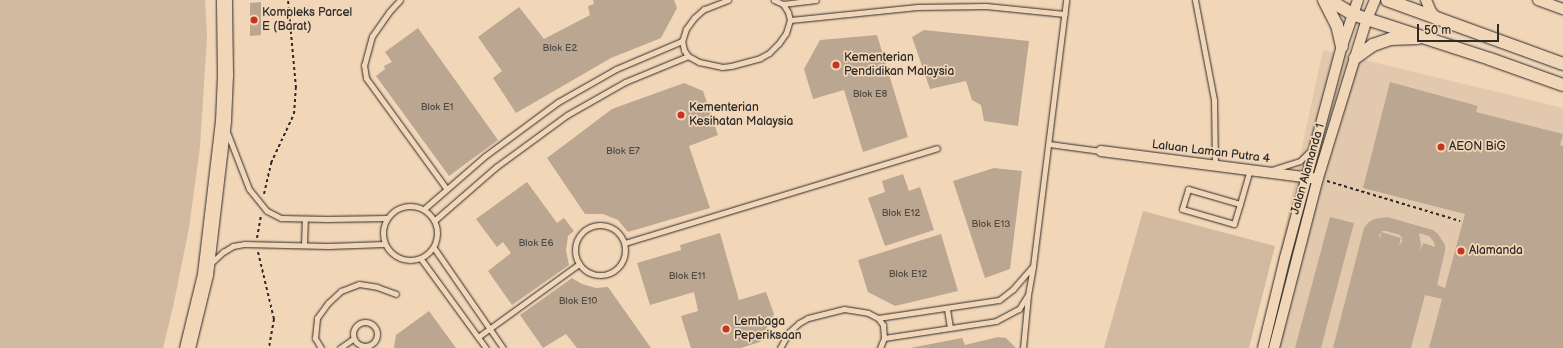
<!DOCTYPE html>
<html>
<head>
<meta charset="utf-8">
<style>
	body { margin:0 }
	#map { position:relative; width:1563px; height:348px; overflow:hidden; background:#f2d6b8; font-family:"Balsamiq Sans",sans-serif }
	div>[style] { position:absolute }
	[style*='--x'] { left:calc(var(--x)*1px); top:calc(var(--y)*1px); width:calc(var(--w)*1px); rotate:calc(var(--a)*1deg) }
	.built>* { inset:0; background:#e2c8ac }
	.green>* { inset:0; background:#d1baa0 }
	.building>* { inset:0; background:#bba691 }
	.path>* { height:2px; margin-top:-1px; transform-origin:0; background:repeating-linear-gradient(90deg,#2b2b2b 0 3px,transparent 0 6px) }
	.roads { filter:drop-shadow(0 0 1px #2b2b2b) drop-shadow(0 0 1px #2b2b2b) }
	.service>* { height:5px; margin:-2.5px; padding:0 2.5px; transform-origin:2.5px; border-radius:2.5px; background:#f2d6b8 }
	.service>.ring { margin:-2.5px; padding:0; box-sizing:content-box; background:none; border:5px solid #f2d6b8; border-radius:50% }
	.minor>* { height:10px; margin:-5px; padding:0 5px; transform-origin:5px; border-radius:5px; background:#f2d6b8 }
	.tertiary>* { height:12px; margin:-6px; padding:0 6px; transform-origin:6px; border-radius:6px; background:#f2d6b8 }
	.primary>* { height:15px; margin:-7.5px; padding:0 7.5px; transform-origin:7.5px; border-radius:7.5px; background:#f2d6b8 }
	.dots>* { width:11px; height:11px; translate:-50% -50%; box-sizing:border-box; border:2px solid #f2d6b8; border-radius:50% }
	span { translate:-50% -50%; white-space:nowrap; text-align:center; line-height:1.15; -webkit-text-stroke:3.5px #f2d6b8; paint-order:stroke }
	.number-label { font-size:10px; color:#4f4a44 }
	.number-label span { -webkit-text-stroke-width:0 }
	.poi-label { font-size:12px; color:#2b2b2b }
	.left { translate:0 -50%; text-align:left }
	.street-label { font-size:12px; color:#2b2b2b }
	.scale { position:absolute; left:1417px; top:24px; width:82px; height:18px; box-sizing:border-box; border:2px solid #2b2b2b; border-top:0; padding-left:5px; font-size:12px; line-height:14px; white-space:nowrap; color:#2b2b2b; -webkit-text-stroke:3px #f2d6b8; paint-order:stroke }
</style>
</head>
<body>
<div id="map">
	<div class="built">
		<div style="clip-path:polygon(1323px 50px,1563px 108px,1563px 348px,1259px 348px)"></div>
	</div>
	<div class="green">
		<div style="clip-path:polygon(0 0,205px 0,207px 37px,200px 147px,189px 228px,173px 307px,163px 348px,0 348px)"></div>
		<div style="clip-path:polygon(1143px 211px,1275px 246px,1249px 348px,1104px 348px)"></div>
	</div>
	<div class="building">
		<div style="clip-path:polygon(593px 0,674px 0,677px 8px,661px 38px,611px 58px,516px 113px,493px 78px,502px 71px,478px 37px,519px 7px,544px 39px,590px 15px,588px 6px,594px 4px)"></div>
		<div style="clip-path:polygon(261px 2px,261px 35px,250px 36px,250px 3px)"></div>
		<div style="clip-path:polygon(418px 28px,498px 140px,449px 176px,376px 76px,385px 69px,384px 66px,392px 62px,385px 52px)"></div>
		<div style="clip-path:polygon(924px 30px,1029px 41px,1018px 126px,984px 121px,981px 105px,972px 100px,966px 81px,930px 89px,912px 37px)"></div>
		<div style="clip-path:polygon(877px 35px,908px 137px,863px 152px,844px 90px,813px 99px,804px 69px,820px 40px)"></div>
		<div style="clip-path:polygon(evenodd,1390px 82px,1478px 106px,1476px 112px,1563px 134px,1560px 145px,1563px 146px,1563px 348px,1429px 348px,1442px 299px,1425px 295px,1411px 348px,1333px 348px,1364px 228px,1368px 223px,1374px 219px,1387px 217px,1433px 230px,1438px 234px,1445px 245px,1445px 251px,1437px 285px,1445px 288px,1465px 214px,1363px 188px,1390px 82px,1382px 231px,1386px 231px,1400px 235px,1402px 238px,1402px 242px,1399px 245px,1401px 238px,1381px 232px,1380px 239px,1379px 235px,1382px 231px,1390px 82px,1419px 233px,1429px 236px,1434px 242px,1435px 247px,1423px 243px,1420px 251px,1421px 244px,1419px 233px)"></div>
		<div style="clip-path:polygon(684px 83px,703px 91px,718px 135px,689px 146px,710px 208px,628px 232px,618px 220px,603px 214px,585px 214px,547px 158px,612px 109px)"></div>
		<div style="clip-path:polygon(994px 168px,1022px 171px,1010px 269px,985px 278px,953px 181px)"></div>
		<div style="clip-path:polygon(903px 174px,909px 191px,920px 187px,934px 230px,885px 246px,868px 198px,885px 192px,882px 181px)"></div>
		<div style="clip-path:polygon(527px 182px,557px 223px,564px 218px,574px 231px,568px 236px,566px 250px,569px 265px,512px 305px,488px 271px,511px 253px,503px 242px,497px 247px,476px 219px)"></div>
		<div style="clip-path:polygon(1330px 217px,1354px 223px,1321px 348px,1295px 348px)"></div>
		<div style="clip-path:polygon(720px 233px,739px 300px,766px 292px,774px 314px,760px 342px,741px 348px,691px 348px,681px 316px,698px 311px,694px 292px,650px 305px,637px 263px,681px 250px,680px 245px)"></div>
		<div style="clip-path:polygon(941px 234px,958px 291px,895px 306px,868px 292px,858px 260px)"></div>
		<div style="clip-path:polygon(572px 278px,582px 284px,596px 288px,608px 287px,651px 348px,577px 348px,566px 334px,543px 348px,520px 315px)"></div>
		<div style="clip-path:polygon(429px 311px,456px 348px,394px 348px,396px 335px)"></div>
		<div style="clip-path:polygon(998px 337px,1006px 338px,1016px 348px,910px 348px,962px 338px,965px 345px)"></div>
	</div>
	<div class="path">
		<div style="--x:1327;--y:181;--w:139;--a:16.7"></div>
		<div style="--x:264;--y:194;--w:32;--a:-77"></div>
		<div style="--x:271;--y:163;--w:54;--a:-64.9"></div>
		<div style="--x:294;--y:114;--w:26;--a:-86"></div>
		<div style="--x:296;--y:88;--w:88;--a:-95.2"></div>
		<div style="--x:257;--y:238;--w:23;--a:-80"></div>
		<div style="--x:258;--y:252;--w:69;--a:76.6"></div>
		<div style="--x:274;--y:319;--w:29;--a:100"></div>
	</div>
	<div class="roads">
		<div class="service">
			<div style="--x:400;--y:0;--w:16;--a:133"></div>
			<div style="--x:389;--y:12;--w:29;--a:125"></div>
			<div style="--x:372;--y:36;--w:30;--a:105"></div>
			<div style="--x:364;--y:65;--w:13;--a:81"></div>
			<div style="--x:366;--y:78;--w:136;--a:54"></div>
			<div style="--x:728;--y:0;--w:26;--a:159"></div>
			<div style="--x:704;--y:9;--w:13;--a:138"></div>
			<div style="--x:694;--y:18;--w:14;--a:126"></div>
			<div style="--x:686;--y:29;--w:13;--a:108"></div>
			<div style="--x:682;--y:41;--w:9;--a:77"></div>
			<div style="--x:684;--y:50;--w:7;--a:56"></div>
			<div style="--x:688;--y:56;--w:13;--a:29"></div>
			<div style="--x:699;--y:62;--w:24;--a:12"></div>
			<div style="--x:722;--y:67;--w:9;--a:-6"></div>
			<div style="--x:731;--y:66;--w:30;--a:-15"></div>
			<div style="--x:760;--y:58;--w:10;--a:-29"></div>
			<div style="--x:769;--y:53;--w:14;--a:-45"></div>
			<div style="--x:779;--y:43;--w:12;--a:-55"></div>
			<div style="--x:786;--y:33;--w:14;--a:-73"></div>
			<div style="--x:790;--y:20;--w:8;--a:-104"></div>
			<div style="--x:788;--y:12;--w:9;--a:-122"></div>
			<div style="--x:783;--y:4;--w:10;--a:-156"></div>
			<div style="--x:1195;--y:0;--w:102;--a:79.2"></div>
			<div style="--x:1214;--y:100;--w:65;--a:89.1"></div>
			<div style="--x:783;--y:4;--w:33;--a:-7"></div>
			<div style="--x:790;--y:20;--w:128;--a:-5.8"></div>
			<div style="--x:917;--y:7;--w:69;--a:-0.8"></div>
			<div style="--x:986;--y:6;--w:79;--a:5.8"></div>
			<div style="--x:227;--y:132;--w:61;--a:68.9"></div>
			<div style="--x:249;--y:189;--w:28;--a:51"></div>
			<div style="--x:267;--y:211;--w:16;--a:27"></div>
			<div style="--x:281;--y:218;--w:46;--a:1.2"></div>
			<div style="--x:327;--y:219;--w:60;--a:-1"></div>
			<div style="--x:1049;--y:144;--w:52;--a:7.7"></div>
			<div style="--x:1272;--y:170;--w:29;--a:-18"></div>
			<div style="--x:1300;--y:161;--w:18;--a:-45"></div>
			<div style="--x:1240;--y:204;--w:21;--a:107"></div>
			<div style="--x:1234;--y:224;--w:54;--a:-163.9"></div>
			<div style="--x:1182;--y:209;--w:21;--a:-73"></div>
			<div style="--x:1188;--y:189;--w:54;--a:16.1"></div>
			<div style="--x:1240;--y:204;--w:35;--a:-74"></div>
			<div class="ring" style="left:383px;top:206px;width:49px;height:49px"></div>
			<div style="--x:424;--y:209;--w:81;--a:-41"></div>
			<div style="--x:485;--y:156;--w:91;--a:-36.5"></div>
			<div style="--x:558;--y:102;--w:67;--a:-29.6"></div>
			<div style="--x:616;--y:69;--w:72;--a:-23"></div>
			<div style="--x:435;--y:220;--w:81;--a:-41"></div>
			<div style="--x:496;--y:167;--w:88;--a:-36.2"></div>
			<div style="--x:567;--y:115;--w:67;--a:-29.6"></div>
			<div style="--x:625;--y:82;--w:68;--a:-22.4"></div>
			<div class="ring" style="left:575px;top:225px;width:45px;height:45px"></div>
			<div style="--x:625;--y:243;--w:326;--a:-16.9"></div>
			<div style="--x:304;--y:245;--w:26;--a:-88"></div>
			<div style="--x:434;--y:248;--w:121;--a:55.4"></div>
			<div style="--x:421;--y:259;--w:110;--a:53.9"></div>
			<div style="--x:210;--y:264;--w:18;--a:-43"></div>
			<div style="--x:223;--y:252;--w:12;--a:-31"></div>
			<div style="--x:233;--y:246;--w:11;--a:-10"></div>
			<div style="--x:244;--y:244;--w:84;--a:1.4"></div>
			<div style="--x:328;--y:246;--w:56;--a:-2"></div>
			<div style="--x:947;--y:309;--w:19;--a:81"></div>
			<div style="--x:878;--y:318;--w:122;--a:-8.5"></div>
			<div style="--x:999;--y:300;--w:18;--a:-38"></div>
			<div style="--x:1013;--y:289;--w:30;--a:-49"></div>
			<div class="ring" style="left:353px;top:322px;width:19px;height:19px"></div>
			<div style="--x:478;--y:337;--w:125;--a:-35.9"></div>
			<div style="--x:884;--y:338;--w:113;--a:-8.6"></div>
			<div style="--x:996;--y:321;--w:26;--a:-28"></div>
			<div style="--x:1019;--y:309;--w:15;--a:-58"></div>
			<div style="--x:321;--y:348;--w:12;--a:-121"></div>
			<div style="--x:315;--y:338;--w:20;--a:-84"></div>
			<div style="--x:317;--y:318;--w:19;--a:-54"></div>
			<div style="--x:328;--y:303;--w:18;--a:-43"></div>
			<div style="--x:341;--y:291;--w:19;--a:-21"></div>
			<div style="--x:359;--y:284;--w:18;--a:9"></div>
			<div style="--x:377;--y:287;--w:20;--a:20"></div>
			<div style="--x:340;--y:348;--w:16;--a:-35"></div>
			<div style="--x:780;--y:348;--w:18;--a:-61"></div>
			<div style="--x:789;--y:332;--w:13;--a:-42"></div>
			<div style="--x:799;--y:323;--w:10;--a:-29"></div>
			<div style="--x:808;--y:318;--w:37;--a:-14"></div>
			<div style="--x:844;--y:309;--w:24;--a:9"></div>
			<div style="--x:868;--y:313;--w:11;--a:27"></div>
			<div style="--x:878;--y:318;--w:9;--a:54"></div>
			<div style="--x:883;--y:325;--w:13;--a:86"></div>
			<div style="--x:884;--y:338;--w:11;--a:112"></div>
			<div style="--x:1023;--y:348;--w:53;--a:-84.6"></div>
			<div style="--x:1028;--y:295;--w:29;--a:-80"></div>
			<div style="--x:1033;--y:266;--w:268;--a:-82.9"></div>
		</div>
		<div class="minor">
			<div style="--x:1426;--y:0;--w:13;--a:67"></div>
			<div style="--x:1431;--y:12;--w:11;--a:45"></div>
			<div style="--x:1538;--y:0;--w:27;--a:20"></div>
			<div style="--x:1101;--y:151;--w:214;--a:7.3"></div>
			<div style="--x:1263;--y:348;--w:93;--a:-76.3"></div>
			<div style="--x:1285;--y:258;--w:220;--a:-75"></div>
			<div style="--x:1342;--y:46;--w:49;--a:-70.8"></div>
			<div style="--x:1274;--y:348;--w:176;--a:-75.5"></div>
			<div style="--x:1318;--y:178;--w:166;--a:-72.9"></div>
			<div style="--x:1367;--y:19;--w:21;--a:-67"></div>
		</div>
		<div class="tertiary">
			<div style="--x:1324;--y:0;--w:28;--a:63"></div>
			<div style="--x:1337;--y:25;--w:22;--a:77"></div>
			<div style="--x:1329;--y:0;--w:27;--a:31"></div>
			<div style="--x:1352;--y:14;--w:16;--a:18"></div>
			<div style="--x:1367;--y:19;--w:129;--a:18"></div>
			<div style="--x:1490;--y:59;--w:77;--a:19.6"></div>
			<div style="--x:1387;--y:0;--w:187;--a:20"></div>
			<div style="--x:1355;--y:58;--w:22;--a:-36"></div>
			<div style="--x:1373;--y:45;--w:18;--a:-19"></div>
			<div style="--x:1390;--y:39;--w:28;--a:-2"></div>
		</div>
		<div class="primary">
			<div style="--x:187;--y:348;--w:76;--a:-76.3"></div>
			<div style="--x:205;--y:274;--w:154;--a:-83.3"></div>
			<div style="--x:223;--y:121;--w:46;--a:-87.5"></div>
			<div style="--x:225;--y:75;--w:75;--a:-90.8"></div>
		</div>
	</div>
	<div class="dots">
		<div style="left:254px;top:20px;background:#c8321e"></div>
		<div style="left:836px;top:65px;background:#c8321e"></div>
		<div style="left:681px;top:115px;background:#c8321e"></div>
		<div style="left:1441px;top:147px;background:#c8321e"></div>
		<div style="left:1461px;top:251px;background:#c8321e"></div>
		<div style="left:726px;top:329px;background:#c8321e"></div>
	</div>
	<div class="number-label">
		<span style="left:560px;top:49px">Blok E2</span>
		<span style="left:870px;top:95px">Blok E8</span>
		<span style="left:437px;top:108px">Blok E1</span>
		<span style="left:623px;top:152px">Blok E7</span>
		<span style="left:901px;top:214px">Blok E12</span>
		<span style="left:991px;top:225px">Blok E13</span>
		<span style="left:536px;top:244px">Blok E6</span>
		<span style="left:908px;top:275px">Blok E12</span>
		<span style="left:687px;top:277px">Blok E11</span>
		<span style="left:578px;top:302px">Blok E10</span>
	</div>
	<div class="poi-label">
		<span class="left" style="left:262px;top:20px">Kompleks Parcel<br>E (Barat)</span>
		<span class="left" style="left:844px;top:65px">Kementerian<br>Pendidikan Malaysia</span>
		<span class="left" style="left:689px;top:115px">Kementerian<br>Kesihatan Malaysia</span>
		<span class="left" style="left:1449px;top:147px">AEON BiG</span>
		<span class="left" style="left:1469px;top:251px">Alamanda</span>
		<span class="left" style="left:734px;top:329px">Lembaga<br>Peperiksaan</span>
	</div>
	<div class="street-label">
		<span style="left:1211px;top:152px;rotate:7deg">Laluan Laman Putra 4</span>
		<span style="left:1308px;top:169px;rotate:-74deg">Jalan Alamanda 1</span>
	</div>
	<div class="scale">50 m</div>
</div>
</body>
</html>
